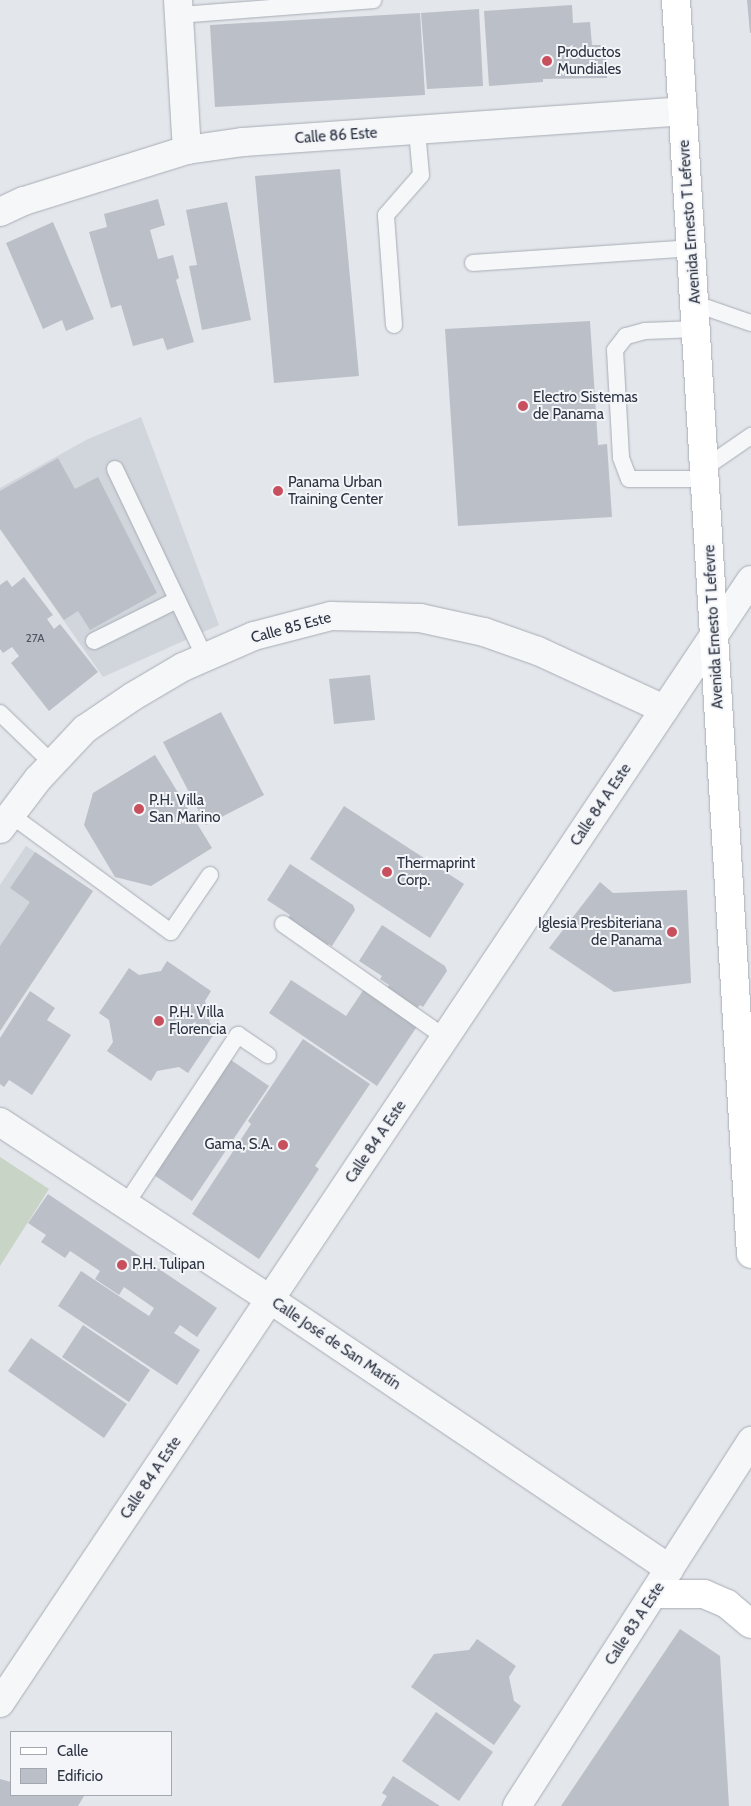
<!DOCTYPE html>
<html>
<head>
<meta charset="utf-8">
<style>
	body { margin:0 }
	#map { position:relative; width:751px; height:1806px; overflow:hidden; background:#e3e6eb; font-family:Cabin,sans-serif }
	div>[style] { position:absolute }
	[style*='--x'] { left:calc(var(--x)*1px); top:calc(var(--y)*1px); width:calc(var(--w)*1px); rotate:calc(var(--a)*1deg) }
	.built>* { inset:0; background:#d1d5dc }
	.green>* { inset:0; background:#c8d4c5 }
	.building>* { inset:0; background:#bbbfc7 }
	.roads { filter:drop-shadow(0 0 1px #a8adb5) drop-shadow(0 0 1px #a8adb5) }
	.service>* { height:16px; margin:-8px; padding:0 8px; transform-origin:8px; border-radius:8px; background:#f6f7f9 }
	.minor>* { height:28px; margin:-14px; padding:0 14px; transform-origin:14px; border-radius:14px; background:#f6f7f9 }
	.secondary>* { height:28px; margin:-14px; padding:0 14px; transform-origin:14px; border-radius:14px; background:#fff }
	.dots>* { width:14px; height:14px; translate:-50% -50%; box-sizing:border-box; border:2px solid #f3f5f8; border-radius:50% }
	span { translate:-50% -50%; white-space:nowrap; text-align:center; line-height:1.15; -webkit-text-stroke:4px #f3f5f8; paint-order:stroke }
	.number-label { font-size:12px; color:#505663 }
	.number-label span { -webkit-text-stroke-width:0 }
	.poi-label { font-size:15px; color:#2c3342 }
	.left { translate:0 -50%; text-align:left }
	.right { translate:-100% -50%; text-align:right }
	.street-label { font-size:15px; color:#2c3342 }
	.legend { position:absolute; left:10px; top:1731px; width:162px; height:65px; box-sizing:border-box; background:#f3f5f8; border:1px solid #a3a7af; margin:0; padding:6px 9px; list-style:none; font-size:15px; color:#2c3342 }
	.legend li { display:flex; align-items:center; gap:10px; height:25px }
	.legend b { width:25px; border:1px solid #a3a7af }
</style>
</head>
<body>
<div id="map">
	<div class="built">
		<div style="clip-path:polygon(141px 417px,219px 625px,103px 677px,0 529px,0 488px,88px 439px)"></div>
		<div style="clip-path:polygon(26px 846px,93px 891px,0 1031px,0 885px)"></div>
	</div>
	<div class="green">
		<div style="clip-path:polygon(0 1157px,49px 1189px,0 1266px)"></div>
	</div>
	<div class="building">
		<div style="clip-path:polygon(747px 0,751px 0,751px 33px,750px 33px)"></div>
		<div style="clip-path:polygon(572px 5px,573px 23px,590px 22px,592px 45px,605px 45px,607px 78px,543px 79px,543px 82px,489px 86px,484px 11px)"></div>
		<div style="clip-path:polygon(479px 9px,483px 86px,427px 89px,421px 13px)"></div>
		<div style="clip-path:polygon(420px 13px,425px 95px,215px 107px,210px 25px)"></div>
		<div style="clip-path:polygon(340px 169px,359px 376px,274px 383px,255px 176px)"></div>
		<div style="clip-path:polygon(158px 199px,165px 225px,150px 230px,158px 259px,173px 255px,179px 278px,176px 280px,194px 342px,167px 350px,163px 338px,133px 346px,121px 305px,111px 308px,89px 232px,107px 227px,104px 214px)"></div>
		<div style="clip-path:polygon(227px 202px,251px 320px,202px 330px,189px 266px,197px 265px,186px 210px)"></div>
		<div style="clip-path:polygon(53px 222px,94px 319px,66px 331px,62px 320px,43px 329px,6px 243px)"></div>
		<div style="clip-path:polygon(590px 321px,598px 445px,607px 444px,612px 517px,458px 526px,445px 329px)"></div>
		<div style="clip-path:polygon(58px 458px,75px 489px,98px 477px,157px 593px,90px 630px,78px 611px,64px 620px,0 529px,0 491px)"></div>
		<div style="clip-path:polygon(24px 577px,53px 615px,47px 619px,54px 629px,60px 624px,98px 672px,49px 711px,11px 663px,19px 656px,12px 647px,3px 653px,0 649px,0 585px,7px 580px,12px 587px)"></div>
		<div style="clip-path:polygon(370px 675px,375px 720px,334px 724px,329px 679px)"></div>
		<div style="clip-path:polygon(221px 712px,264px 795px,206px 825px,163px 742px)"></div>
		<div style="clip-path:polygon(155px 755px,212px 848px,151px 886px,115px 877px,84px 825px,93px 793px)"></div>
		<div style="clip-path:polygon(344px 806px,464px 884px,430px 938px,310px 859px)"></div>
		<div style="clip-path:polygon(35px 852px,93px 891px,0 1031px,0 946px,30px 902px,10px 888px)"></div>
		<div style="clip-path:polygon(290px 864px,353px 905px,355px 910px,332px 946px,328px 944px,326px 948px,296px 928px,298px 924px,288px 918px,290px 915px,267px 900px)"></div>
		<div style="clip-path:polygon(600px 882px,613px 893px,687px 890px,691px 983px,614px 992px,549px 948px)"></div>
		<div style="clip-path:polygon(382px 925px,445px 966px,447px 971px,423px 1007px,420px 1005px,417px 1008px,387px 988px,389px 985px,380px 979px,382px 976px,359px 961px)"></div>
		<div style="clip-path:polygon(167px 961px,211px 991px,205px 1001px,210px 1023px,218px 1028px,188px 1073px,179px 1067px,157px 1071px,151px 1081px,107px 1051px,113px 1042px,109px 1020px,99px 1013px,129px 968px,139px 975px,161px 971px)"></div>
		<div style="clip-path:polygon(291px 980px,346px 1016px,364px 989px,418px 1025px,377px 1086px,269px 1013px)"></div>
		<div style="clip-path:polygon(30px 991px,55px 1008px,47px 1020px,71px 1035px,32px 1095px,9px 1080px,4px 1087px,0 1084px,0 1038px)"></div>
		<div style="clip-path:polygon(303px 1039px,370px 1084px,315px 1166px,319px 1169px,259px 1259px,192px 1214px,251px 1124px,248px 1121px)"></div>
		<div style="clip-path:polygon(231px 1060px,269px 1086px,192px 1201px,154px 1175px)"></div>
		<div style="clip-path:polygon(48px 1194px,217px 1308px,197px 1337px,180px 1325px,174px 1333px,200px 1350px,177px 1385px,58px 1306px,81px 1271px,149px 1316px,154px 1308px,124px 1287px,119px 1295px,95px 1279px,100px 1271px,70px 1251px,65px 1258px,41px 1242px,46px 1235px,28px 1223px)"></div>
		<div style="clip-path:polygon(83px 1325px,150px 1370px,129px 1402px,62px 1357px)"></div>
		<div style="clip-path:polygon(31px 1338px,127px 1404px,104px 1438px,8px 1371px)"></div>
		<div style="clip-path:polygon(680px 1629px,720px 1656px,729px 1806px,561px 1806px)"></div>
		<div style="clip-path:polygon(477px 1639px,516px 1666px,509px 1677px,514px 1701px,521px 1706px,494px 1745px,411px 1687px,434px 1654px,469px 1650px)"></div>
		<div style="clip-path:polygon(436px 1712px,493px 1752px,459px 1801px,402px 1761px)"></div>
		<div style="clip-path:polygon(393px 1776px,440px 1806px,381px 1806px,387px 1796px,382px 1793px)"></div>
		<div style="clip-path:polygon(0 1779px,11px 1782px,11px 1795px,84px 1796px,78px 1806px,0 1806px)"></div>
	</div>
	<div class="roads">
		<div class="service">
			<div style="--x:179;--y:15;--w:195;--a:-4.4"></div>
			<div style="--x:473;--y:263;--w:220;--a:-3.9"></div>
			<div style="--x:696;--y:304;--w:58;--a:19.1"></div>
			<div style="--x:394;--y:325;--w:110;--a:-94.2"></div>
			<div style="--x:386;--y:215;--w:53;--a:-48.8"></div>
			<div style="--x:421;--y:175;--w:44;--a:-95.2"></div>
			<div style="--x:697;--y:329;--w:52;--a:177.8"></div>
			<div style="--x:645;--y:331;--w:20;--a:165"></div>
			<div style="--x:626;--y:336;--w:18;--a:128"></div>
			<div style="--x:615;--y:350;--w:108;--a:86.8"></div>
			<div style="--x:621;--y:458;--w:22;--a:69"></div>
			<div style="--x:629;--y:479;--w:77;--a:0"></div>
			<div style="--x:706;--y:467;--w:55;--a:-34.6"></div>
			<div style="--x:115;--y:469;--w:209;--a:64.5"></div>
			<div style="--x:94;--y:641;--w:93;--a:-26.3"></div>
			<div style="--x:0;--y:713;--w:74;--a:43.9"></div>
			<div style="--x:11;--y:815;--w:198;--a:36.2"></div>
			<div style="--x:171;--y:932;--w:69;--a:-55.6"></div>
			<div style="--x:283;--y:924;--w:199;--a:35"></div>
			<div style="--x:126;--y:1204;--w:203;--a:-56.5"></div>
			<div style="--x:238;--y:1035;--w:36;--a:34"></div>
		</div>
		<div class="minor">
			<div style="--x:178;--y:0;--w:150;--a:86.6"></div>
			<div style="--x:0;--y:212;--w:26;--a:-25"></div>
			<div style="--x:24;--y:201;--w:171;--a:-17.4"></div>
			<div style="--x:187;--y:150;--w:57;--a:-8.1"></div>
			<div style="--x:243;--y:142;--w:441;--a:-4"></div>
			<div style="--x:0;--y:829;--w:63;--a:-52.8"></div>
			<div style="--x:38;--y:779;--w:69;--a:-46.8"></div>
			<div style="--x:85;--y:729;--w:57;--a:-34.2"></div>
			<div style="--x:132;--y:697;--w:59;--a:-30.5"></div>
			<div style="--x:183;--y:667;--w:77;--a:-23.6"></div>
			<div style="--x:254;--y:636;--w:80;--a:-14.6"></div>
			<div style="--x:331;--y:616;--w:89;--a:1.3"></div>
			<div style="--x:420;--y:618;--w:66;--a:12.3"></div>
			<div style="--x:484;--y:632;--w:57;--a:19.4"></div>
			<div style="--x:538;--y:651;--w:139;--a:24.7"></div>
			<div style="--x:0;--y:1122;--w:324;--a:33.3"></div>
			<div style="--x:271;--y:1300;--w:481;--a:34"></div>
			<div style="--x:0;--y:1703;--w:1351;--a:-56.23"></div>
			<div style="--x:517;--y:1806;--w:434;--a:-57.3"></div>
		</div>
		<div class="secondary">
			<div style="--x:676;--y:0;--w:1256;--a:86.58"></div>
			<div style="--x:654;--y:1594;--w:50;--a:0"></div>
			<div style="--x:704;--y:1594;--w:25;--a:23"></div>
			<div style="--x:727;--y:1604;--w:31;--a:40"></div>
		</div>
	</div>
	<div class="dots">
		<div style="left:547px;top:61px;background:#c8505e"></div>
		<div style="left:523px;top:406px;background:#c8505e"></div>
		<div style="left:278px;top:491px;background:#c8505e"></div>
		<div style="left:139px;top:809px;background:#c8505e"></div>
		<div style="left:387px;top:872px;background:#c8505e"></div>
		<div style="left:672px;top:932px;background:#c8505e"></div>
		<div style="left:159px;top:1021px;background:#c8505e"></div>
		<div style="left:283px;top:1145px;background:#c8505e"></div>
		<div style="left:122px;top:1265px;background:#c8505e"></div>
	</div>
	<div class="number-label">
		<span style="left:35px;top:638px">27A</span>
	</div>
	<div class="poi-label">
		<span class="left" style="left:557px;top:61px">Productos<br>Mundiales</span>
		<span class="left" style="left:533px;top:406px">Electro Sistemas<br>de Panama</span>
		<span class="left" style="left:288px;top:491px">Panama Urban<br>Training Center</span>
		<span class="left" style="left:149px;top:809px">P.H. Villa<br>San Marino</span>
		<span class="left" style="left:397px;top:872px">Thermaprint<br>Corp.</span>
		<span class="right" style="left:662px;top:932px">Iglesia Presbiteriana<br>de Panama</span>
		<span class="left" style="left:169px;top:1021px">P.H. Villa<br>Florencia</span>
		<span class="right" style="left:273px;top:1145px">Gama, S.A.</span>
		<span class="left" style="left:132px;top:1265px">P.H. Tulipan</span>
	</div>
	<div class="street-label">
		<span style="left:336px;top:136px;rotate:-4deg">Calle 86 Este</span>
		<span style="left:690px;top:222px;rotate:-94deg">Avenida Ernesto T Lefevre</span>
		<span style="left:714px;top:627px;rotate:-93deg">Avenida Ernesto T Lefevre</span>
		<span style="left:291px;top:628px;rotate:-15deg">Calle 85 Este</span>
		<span style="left:601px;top:805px;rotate:-56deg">Calle 84 A Este</span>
		<span style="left:376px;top:1142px;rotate:-56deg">Calle 84 A Este</span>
		<span style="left:336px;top:1344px;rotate:34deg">Calle José de San Martín</span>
		<span style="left:151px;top:1478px;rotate:-56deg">Calle 84 A Este</span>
		<span style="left:635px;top:1624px;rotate:-57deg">Calle 83 A Este</span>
	</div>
	<ul class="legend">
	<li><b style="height:6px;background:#fff"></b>Calle</li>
	<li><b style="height:14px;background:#bbbfc7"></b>Edificio</li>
	</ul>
</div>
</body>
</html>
